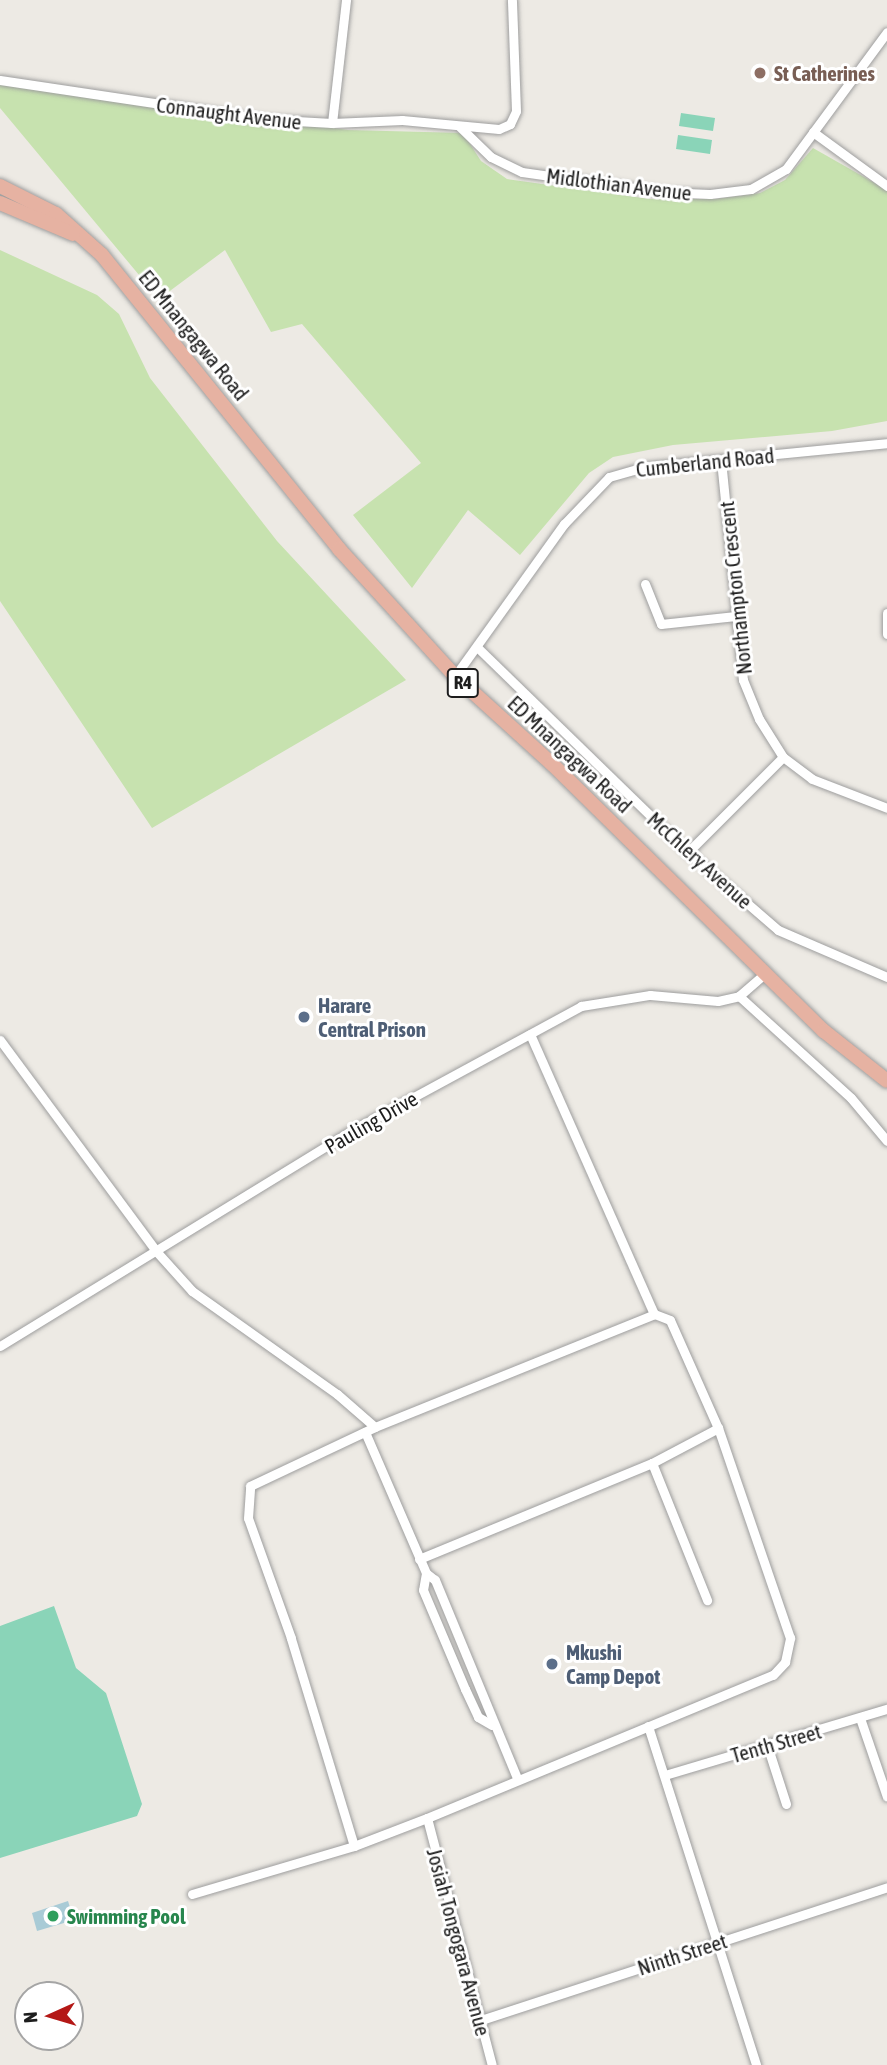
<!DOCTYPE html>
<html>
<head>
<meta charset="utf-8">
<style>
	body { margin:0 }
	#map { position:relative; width:887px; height:2065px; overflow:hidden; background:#edeae4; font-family:"Asap Condensed",sans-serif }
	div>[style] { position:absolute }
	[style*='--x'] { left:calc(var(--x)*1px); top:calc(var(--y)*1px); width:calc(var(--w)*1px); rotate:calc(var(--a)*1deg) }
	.grass>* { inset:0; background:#c7e2af }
	.pitch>* { inset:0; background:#8ad4b8 }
	.water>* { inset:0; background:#a9cbd6 }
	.roads { filter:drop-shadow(0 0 2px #9e9e9e) drop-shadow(0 0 2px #9e9e9e) }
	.minor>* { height:9px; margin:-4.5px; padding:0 4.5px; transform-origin:4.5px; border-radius:4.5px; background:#fff }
	.trunk>* { height:14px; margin:-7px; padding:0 7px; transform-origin:7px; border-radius:7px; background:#e6b2a2 }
	.dots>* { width:19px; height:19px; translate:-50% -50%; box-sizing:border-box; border:4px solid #fff; border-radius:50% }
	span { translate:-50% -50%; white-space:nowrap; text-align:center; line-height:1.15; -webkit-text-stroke:6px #fff; paint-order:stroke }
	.shield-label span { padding:2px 5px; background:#fff; border:2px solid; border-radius:5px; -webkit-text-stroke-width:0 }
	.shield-label { font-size:19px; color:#1d1d1d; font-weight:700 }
	.education-label { font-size:21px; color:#785e54; font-weight:700 }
	.left { translate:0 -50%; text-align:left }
	.street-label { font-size:21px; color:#1d1d1d }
	.service-label { font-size:21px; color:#4e5e75; font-weight:700 }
	.leisure-label { font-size:21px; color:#27864d; font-weight:700 }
	.north { position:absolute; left:14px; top:1981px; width:70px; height:70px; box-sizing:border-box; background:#fff; border:2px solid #a5a5a5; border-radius:50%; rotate:266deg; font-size:19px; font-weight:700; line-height:28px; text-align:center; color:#1d1d1d }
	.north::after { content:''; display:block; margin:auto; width:24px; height:32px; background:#b41816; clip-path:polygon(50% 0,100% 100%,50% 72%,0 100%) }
</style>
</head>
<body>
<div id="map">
	<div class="grass">
		<div style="clip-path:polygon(0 82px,348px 130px,463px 133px,481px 161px,507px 179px,650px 199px,715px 199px,760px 193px,785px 180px,813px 148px,887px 190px,887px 421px,832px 431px,673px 445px,613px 457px,589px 473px,520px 555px,468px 510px,412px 588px,353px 515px,421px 463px,302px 324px,271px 332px,225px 250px,159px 299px,0 108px)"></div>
		<div style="clip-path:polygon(0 250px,97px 295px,119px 314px,150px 378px,277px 541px,406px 680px,152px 828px,0 601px)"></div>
	</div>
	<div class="pitch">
		<div style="clip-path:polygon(681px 113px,715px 118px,713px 131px,679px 126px)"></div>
		<div style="clip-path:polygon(678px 135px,712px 140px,710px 154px,676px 149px)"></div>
		<div style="clip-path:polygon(54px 1606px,76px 1668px,106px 1693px,142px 1804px,137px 1816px,0 1858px,0 1626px)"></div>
	</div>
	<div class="water">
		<div style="clip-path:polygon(68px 1901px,74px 1920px,37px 1931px,32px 1913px)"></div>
	</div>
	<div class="roads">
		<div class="minor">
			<div style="--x:0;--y:80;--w:264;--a:8.5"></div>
			<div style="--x:261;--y:119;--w:71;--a:3.2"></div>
			<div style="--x:332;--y:123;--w:70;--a:-2.5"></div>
			<div style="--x:402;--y:120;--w:97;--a:5.3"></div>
			<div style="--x:499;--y:129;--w:12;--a:-24"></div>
			<div style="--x:510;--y:124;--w:14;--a:-65"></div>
			<div style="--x:516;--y:111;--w:111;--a:-92.1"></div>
			<div style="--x:332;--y:123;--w:124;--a:-83.5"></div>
			<div style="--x:460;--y:127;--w:43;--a:44.1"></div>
			<div style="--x:491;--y:157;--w:34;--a:26"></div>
			<div style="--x:522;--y:172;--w:141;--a:8.1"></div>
			<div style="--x:662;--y:192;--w:48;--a:2.4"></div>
			<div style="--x:710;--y:194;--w:41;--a:-7"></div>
			<div style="--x:751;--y:189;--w:40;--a:-29.7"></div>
			<div style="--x:786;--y:169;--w:170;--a:-53.6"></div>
			<div style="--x:813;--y:132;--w:92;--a:36.1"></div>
			<div style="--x:721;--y:460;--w:221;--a:84.3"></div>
			<div style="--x:743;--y:680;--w:42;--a:67.7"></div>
			<div style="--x:759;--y:719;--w:45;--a:57.7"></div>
			<div style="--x:783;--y:757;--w:36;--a:37"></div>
			<div style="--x:812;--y:779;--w:80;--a:21.1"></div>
			<div style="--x:645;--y:584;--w:43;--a:68.2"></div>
			<div style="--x:661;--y:624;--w:75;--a:-6.1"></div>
			<div style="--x:887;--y:613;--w:21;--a:90"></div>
			<div style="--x:478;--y:648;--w:293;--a:44.2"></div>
			<div style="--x:688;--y:852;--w:119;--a:40.9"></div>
			<div style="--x:778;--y:930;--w:119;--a:23.3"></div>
			<div style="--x:455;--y:676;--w:187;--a:-54.4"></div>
			<div style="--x:564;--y:524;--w:65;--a:-46.2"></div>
			<div style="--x:609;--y:477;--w:35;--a:-16"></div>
			<div style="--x:643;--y:467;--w:245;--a:-5.6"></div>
			<div style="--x:688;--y:852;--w:134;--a:-45"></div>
			<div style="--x:739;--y:996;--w:151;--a:42.3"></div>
			<div style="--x:851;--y:1098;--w:56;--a:50.1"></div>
			<div style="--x:0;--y:1040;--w:262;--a:53.5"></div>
			<div style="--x:156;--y:1251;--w:54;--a:48"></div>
			<div style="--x:192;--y:1291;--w:178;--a:35.4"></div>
			<div style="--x:337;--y:1394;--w:50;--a:41"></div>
			<div style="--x:0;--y:1346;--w:412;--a:-31.5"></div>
			<div style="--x:351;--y:1131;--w:262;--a:-28.5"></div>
			<div style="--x:581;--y:1006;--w:70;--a:-9.1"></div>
			<div style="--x:650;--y:995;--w:68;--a:5"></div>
			<div style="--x:718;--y:1001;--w:22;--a:-13"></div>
			<div style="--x:739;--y:996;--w:33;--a:-41"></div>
			<div style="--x:365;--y:1432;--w:154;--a:66.6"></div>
			<div style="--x:426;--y:1573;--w:11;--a:38"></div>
			<div style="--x:435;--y:1580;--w:214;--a:67.5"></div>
			<div style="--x:652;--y:1463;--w:148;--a:68.1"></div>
			<div style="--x:419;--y:1559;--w:252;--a:-22.4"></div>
			<div style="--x:652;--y:1463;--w:75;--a:-27.9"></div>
			<div style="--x:426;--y:1573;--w:17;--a:100"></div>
			<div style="--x:423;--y:1590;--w:108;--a:67"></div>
			<div style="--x:465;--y:1689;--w:31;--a:65"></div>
			<div style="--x:478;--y:1717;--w:16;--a:30"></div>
			<div style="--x:860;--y:1718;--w:83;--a:71.1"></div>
			<div style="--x:648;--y:1726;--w:356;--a:72.3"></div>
			<div style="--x:767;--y:1745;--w:62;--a:72.1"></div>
			<div style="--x:665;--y:1775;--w:232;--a:-16.6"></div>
			<div style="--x:427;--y:1818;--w:255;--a:75.3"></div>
			<div style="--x:354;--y:1846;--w:217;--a:-106.9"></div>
			<div style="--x:291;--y:1638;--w:127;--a:-109.7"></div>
			<div style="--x:248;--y:1518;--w:32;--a:-86"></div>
			<div style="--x:250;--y:1486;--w:138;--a:-25.3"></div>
			<div style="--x:375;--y:1427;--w:301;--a:-22"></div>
			<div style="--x:192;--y:1894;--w:169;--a:-16.5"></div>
			<div style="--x:354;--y:1846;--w:78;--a:-21"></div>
			<div style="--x:427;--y:1818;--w:374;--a:-22.5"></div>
			<div style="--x:773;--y:1675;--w:18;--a:-47"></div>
			<div style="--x:785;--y:1662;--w:25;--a:-78"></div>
			<div style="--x:790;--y:1638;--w:222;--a:-108.9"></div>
			<div style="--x:718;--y:1428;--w:118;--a:-114"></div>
			<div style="--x:670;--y:1320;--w:17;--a:-159"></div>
			<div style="--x:654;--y:1314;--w:306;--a:-113.9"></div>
			<div style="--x:478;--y:2021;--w:430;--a:-18.1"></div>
		</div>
		<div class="trunk">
			<div style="--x:0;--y:186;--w:63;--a:26.6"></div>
			<div style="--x:56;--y:214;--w:62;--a:41.7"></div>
			<div style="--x:102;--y:255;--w:378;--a:51.1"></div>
			<div style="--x:339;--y:549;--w:172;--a:47.6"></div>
			<div style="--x:455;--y:676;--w:131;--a:42.2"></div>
			<div style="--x:552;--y:764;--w:381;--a:44.5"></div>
			<div style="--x:824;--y:1031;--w:80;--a:38.4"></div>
			<div style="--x:0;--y:203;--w:79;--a:23"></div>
		</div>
	</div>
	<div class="dots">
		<div style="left:760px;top:73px;background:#8d6e63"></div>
		<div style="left:304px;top:1017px;background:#5c6f8a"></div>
		<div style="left:552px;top:1664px;background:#5c6f8a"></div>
		<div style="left:53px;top:1916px;background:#2e9e5b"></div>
	</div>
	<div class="shield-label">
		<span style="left:463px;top:683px">R4</span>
	</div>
	<div class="education-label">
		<span class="left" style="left:774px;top:73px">St Catherines</span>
	</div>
	<div class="street-label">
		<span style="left:229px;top:113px;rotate:7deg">Connaught Avenue</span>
		<span style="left:619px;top:184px;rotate:7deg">Midlothian Avenue</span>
		<span style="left:194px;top:335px;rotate:51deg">ED Mnangagwa Road</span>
		<span style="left:705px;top:462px;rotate:-6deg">Cumberland Road</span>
		<span style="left:735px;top:588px;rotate:-96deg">Northampton Crescent</span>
		<span style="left:570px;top:754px;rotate:43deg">ED Mnangagwa Road</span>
		<span style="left:700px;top:860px;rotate:42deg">McChlery Avenue</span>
		<span style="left:371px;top:1122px;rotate:-30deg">Pauling Drive</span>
		<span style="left:776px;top:1743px;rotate:-16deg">Tenth Street</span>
		<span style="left:459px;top:1942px;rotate:75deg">Josiah Tongogara Avenue</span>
		<span style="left:682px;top:1954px;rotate:-18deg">Ninth Street</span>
	</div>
	<div class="service-label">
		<span class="left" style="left:318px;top:1017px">Harare<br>Central Prison</span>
		<span class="left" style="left:566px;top:1664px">Mkushi<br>Camp Depot</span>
	</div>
	<div class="leisure-label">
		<span class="left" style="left:67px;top:1916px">Swimming Pool</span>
	</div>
	<div class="north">N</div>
</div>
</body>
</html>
